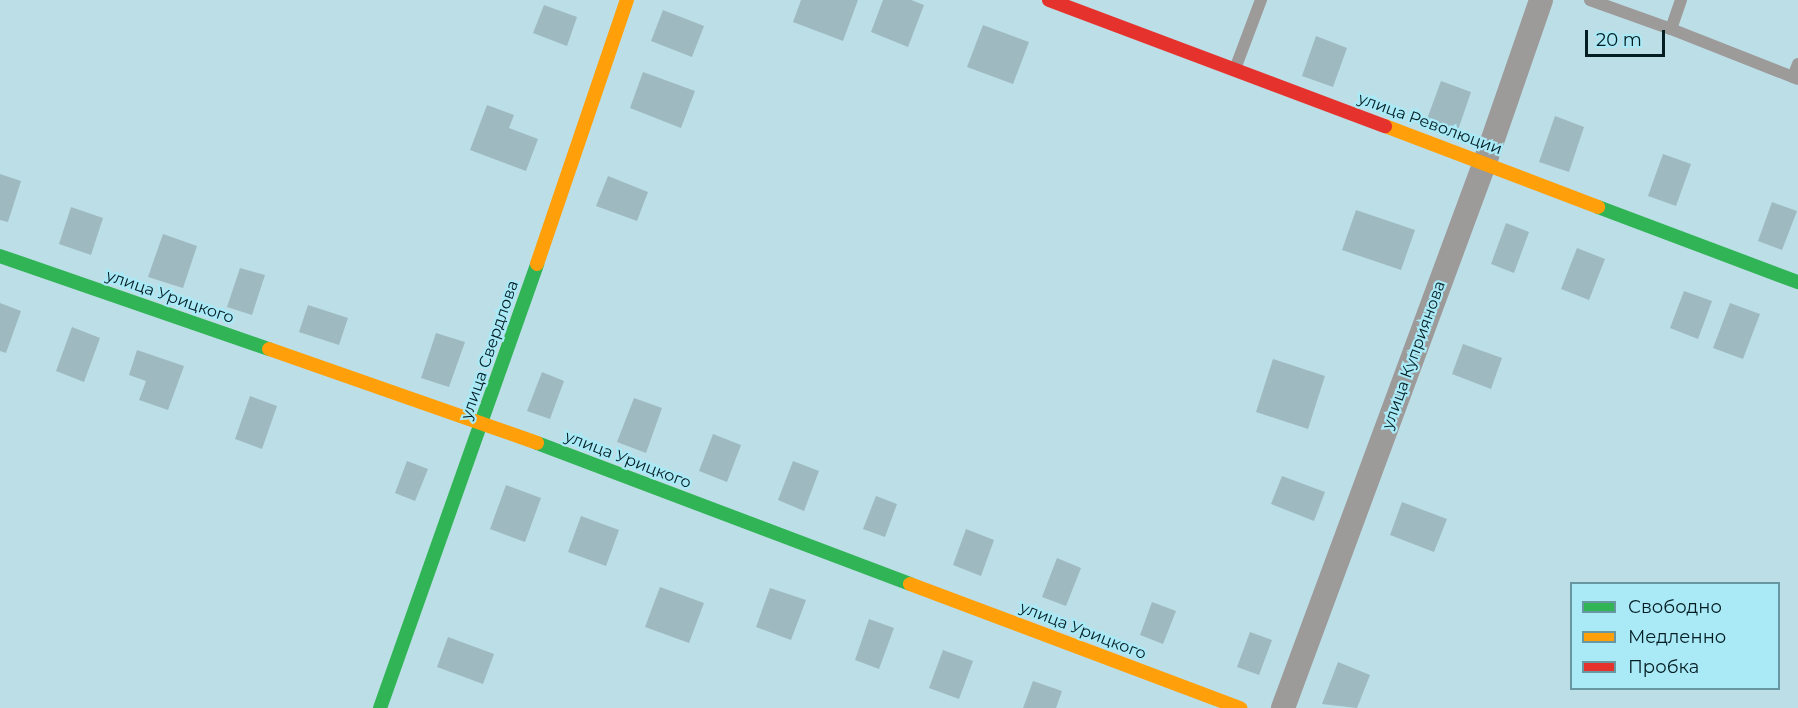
<!DOCTYPE html>
<html>
<head>
<meta charset="utf-8">
<style>
	body { margin:0 }
	#map { position:relative; width:1798px; height:708px; overflow:hidden; background:#bcdee6; font-family:Montserrat,sans-serif }
	div>[style] { position:absolute }
	[style*='--x'] { left:calc(var(--x)*1px); top:calc(var(--y)*1px); width:calc(var(--w)*1px); rotate:calc(var(--a)*1deg) }
	.building>* { inset:0; background:#9ebac0 }
	.lane>* { height:12px; margin:-6px; padding:0 6px; transform-origin:6px; border-radius:6px; background:#9d9a9a }
	.street>* { height:24px; margin:-12px; padding:0 12px; transform-origin:12px; border-radius:12px; background:#9d9a9a }
	.fast>* { height:14px; margin:-7px; padding:0 7px; transform-origin:7px; border-radius:7px; background:#30b455 }
	.slow>* { height:14px; margin:-7px; padding:0 7px; transform-origin:7px; border-radius:7px; background:#ff9f0a }
	.jam>* { height:14px; margin:-7px; padding:0 7px; transform-origin:7px; border-radius:7px; background:#e5322d }
	span { translate:-50% -50%; white-space:nowrap; text-align:center; line-height:1.15; -webkit-text-stroke:4.5px #aaeaf7; paint-order:stroke }
	.street-label { font-size:16px; color:#031d22 }
	.legend { position:absolute; left:1570px; top:582px; width:210px; height:108px; box-sizing:border-box; background:#aaeaf7; border:2px solid #6798a2; margin:0; padding:8px 10px; list-style:none; font-size:18px; color:#031d22 }
	.legend li { display:flex; align-items:center; gap:12px; height:30px }
	.legend b { width:30px; border:2px solid #6798a2 }
	.scale { position:absolute; left:1585px; top:30px; width:80px; height:27px; box-sizing:border-box; border:3px solid #031d22; border-top:0; padding-left:8px; font-size:18px; line-height:21px; white-space:nowrap; color:#031d22; -webkit-text-stroke:4px #aaeaf7; paint-order:stroke }
</style>
</head>
<body>
<div id="map">
	<div class="building">
		<div style="clip-path:polygon(801px 0,858px 0,843px 41px,793px 22px)"></div>
		<div style="clip-path:polygon(883px 0,911px 0,924px 5px,908px 47px,871px 32px)"></div>
		<div style="clip-path:polygon(544px 5px,577px 17px,567px 46px,533px 33px)"></div>
		<div style="clip-path:polygon(663px 10px,704px 26px,692px 57px,651px 41px)"></div>
		<div style="clip-path:polygon(983px 25px,1029px 42px,1013px 84px,967px 67px)"></div>
		<div style="clip-path:polygon(1316px 36px,1347px 48px,1333px 87px,1302px 76px)"></div>
		<div style="clip-path:polygon(643px 72px,695px 91px,681px 128px,630px 108px)"></div>
		<div style="clip-path:polygon(1441px 81px,1471px 92px,1458px 130px,1427px 119px)"></div>
		<div style="clip-path:polygon(487px 105px,514px 115px,509px 128px,538px 139px,526px 171px,470px 150px)"></div>
		<div style="clip-path:polygon(1555px 116px,1584px 127px,1569px 172px,1539px 162px)"></div>
		<div style="clip-path:polygon(1663px 154px,1691px 164px,1676px 206px,1648px 196px)"></div>
		<div style="clip-path:polygon(0 174px,21px 181px,8px 222px,0 220px)"></div>
		<div style="clip-path:polygon(608px 176px,648px 192px,637px 221px,596px 206px)"></div>
		<div style="clip-path:polygon(1772px 202px,1797px 211px,1782px 250px,1758px 241px)"></div>
		<div style="clip-path:polygon(71px 207px,103px 218px,91px 255px,59px 244px)"></div>
		<div style="clip-path:polygon(1356px 210px,1415px 230px,1401px 270px,1342px 250px)"></div>
		<div style="clip-path:polygon(1506px 223px,1529px 232px,1514px 273px,1491px 264px)"></div>
		<div style="clip-path:polygon(163px 234px,197px 246px,183px 288px,148px 277px)"></div>
		<div style="clip-path:polygon(1577px 248px,1605px 259px,1589px 300px,1561px 289px)"></div>
		<div style="clip-path:polygon(240px 268px,265px 275px,252px 315px,227px 307px)"></div>
		<div style="clip-path:polygon(1684px 291px,1712px 301px,1698px 339px,1670px 328px)"></div>
		<div style="clip-path:polygon(0 303px,21px 311px,6px 353px,0 351px)"></div>
		<div style="clip-path:polygon(1730px 303px,1760px 314px,1743px 359px,1713px 348px)"></div>
		<div style="clip-path:polygon(308px 305px,348px 318px,339px 345px,299px 332px)"></div>
		<div style="clip-path:polygon(72px 327px,100px 338px,84px 382px,56px 371px)"></div>
		<div style="clip-path:polygon(436px 333px,465px 342px,449px 387px,421px 378px)"></div>
		<div style="clip-path:polygon(1463px 344px,1502px 358px,1491px 389px,1452px 374px)"></div>
		<div style="clip-path:polygon(137px 350px,184px 366px,168px 410px,139px 400px,146px 381px,129px 375px)"></div>
		<div style="clip-path:polygon(1273px 359px,1325px 376px,1308px 429px,1256px 412px)"></div>
		<div style="clip-path:polygon(542px 372px,564px 381px,550px 419px,527px 411px)"></div>
		<div style="clip-path:polygon(250px 396px,277px 406px,262px 449px,235px 439px)"></div>
		<div style="clip-path:polygon(634px 398px,662px 408px,646px 453px,617px 442px)"></div>
		<div style="clip-path:polygon(713px 434px,741px 445px,727px 482px,699px 471px)"></div>
		<div style="clip-path:polygon(407px 461px,428px 469px,415px 501px,395px 493px)"></div>
		<div style="clip-path:polygon(793px 461px,819px 471px,804px 511px,778px 500px)"></div>
		<div style="clip-path:polygon(1282px 476px,1325px 492px,1314px 521px,1271px 504px)"></div>
		<div style="clip-path:polygon(506px 485px,541px 498px,525px 542px,490px 529px)"></div>
		<div style="clip-path:polygon(876px 496px,897px 504px,885px 537px,863px 529px)"></div>
		<div style="clip-path:polygon(1402px 502px,1447px 519px,1434px 552px,1390px 535px)"></div>
		<div style="clip-path:polygon(581px 516px,619px 530px,606px 566px,568px 552px)"></div>
		<div style="clip-path:polygon(966px 529px,994px 540px,981px 576px,953px 565px)"></div>
		<div style="clip-path:polygon(1057px 558px,1081px 568px,1066px 606px,1042px 597px)"></div>
		<div style="clip-path:polygon(660px 587px,704px 603px,689px 643px,645px 627px)"></div>
		<div style="clip-path:polygon(770px 588px,806px 600px,791px 640px,756px 627px)"></div>
		<div style="clip-path:polygon(1152px 602px,1176px 611px,1163px 644px,1140px 635px)"></div>
		<div style="clip-path:polygon(869px 619px,894px 628px,879px 669px,855px 660px)"></div>
		<div style="clip-path:polygon(1250px 632px,1272px 640px,1259px 675px,1237px 667px)"></div>
		<div style="clip-path:polygon(448px 637px,494px 654px,483px 684px,437px 667px)"></div>
		<div style="clip-path:polygon(943px 650px,973px 661px,959px 699px,929px 688px)"></div>
		<div style="clip-path:polygon(1338px 662px,1370px 675px,1357px 708px,1322px 704px)"></div>
		<div style="clip-path:polygon(1033px 681px,1062px 691px,1056px 708px,1023px 708px)"></div>
	</div>
	<div class="lane">
		<div style="--x:1590;--y:0;--w:86;--a:19.7"></div>
		<div style="--x:1671;--y:29;--w:31;--a:-71"></div>
		<div style="--x:1671;--y:29;--w:136;--a:21.5"></div>
		<div style="--x:1235;--y:69;--w:74;--a:-69.4"></div>
		<div style="--x:1793;--y:77;--w:14;--a:-69"></div>
	</div>
	<div class="street">
		<div style="--x:1283;--y:708;--w:582;--a:-69.7"></div>
		<div style="--x:1485;--y:162;--w:171;--a:-70.9"></div>
	</div>
	<div class="fast">
		<div style="--x:1598;--y:207;--w:214;--a:20.6"></div>
		<div style="--x:0;--y:256;--w:285;--a:19.1"></div>
		<div style="--x:537;--y:443;--w:399;--a:20.7"></div>
		<div style="--x:380;--y:708;--w:471;--a:-70.5"></div>
	</div>
	<div class="slow">
		<div style="--x:1385;--y:126;--w:228;--a:20.8"></div>
		<div style="--x:537;--y:264;--w:279;--a:-71.2"></div>
		<div style="--x:269;--y:349;--w:284;--a:19.3"></div>
		<div style="--x:910;--y:584;--w:353;--a:20.6"></div>
	</div>
	<div class="jam">
		<div style="--x:1049;--y:0;--w:359;--a:20.6"></div>
	</div>
	<div class="street-label">
		<span style="left:1430px;top:124px;rotate:20deg">улица Революции</span>
		<span style="left:170px;top:297px;rotate:19deg">улица Урицкого</span>
		<span style="left:490px;top:350px;rotate:-71deg">улица Свердлова</span>
		<span style="left:1414px;top:355px;rotate:-70deg">улица Куприянова</span>
		<span style="left:628px;top:460px;rotate:21deg">улица Урицкого</span>
		<span style="left:1083px;top:631px;rotate:21deg">улица Урицкого</span>
	</div>
	<ul class="legend">
	<li><b style="height:8px;background:#30b455"></b>Свободно</li>
	<li><b style="height:8px;background:#ff9f0a"></b>Медленно</li>
	<li><b style="height:8px;background:#e5322d"></b>Пробка</li>
	</ul>
	<div class="scale">20 m</div>
</div>
</body>
</html>
